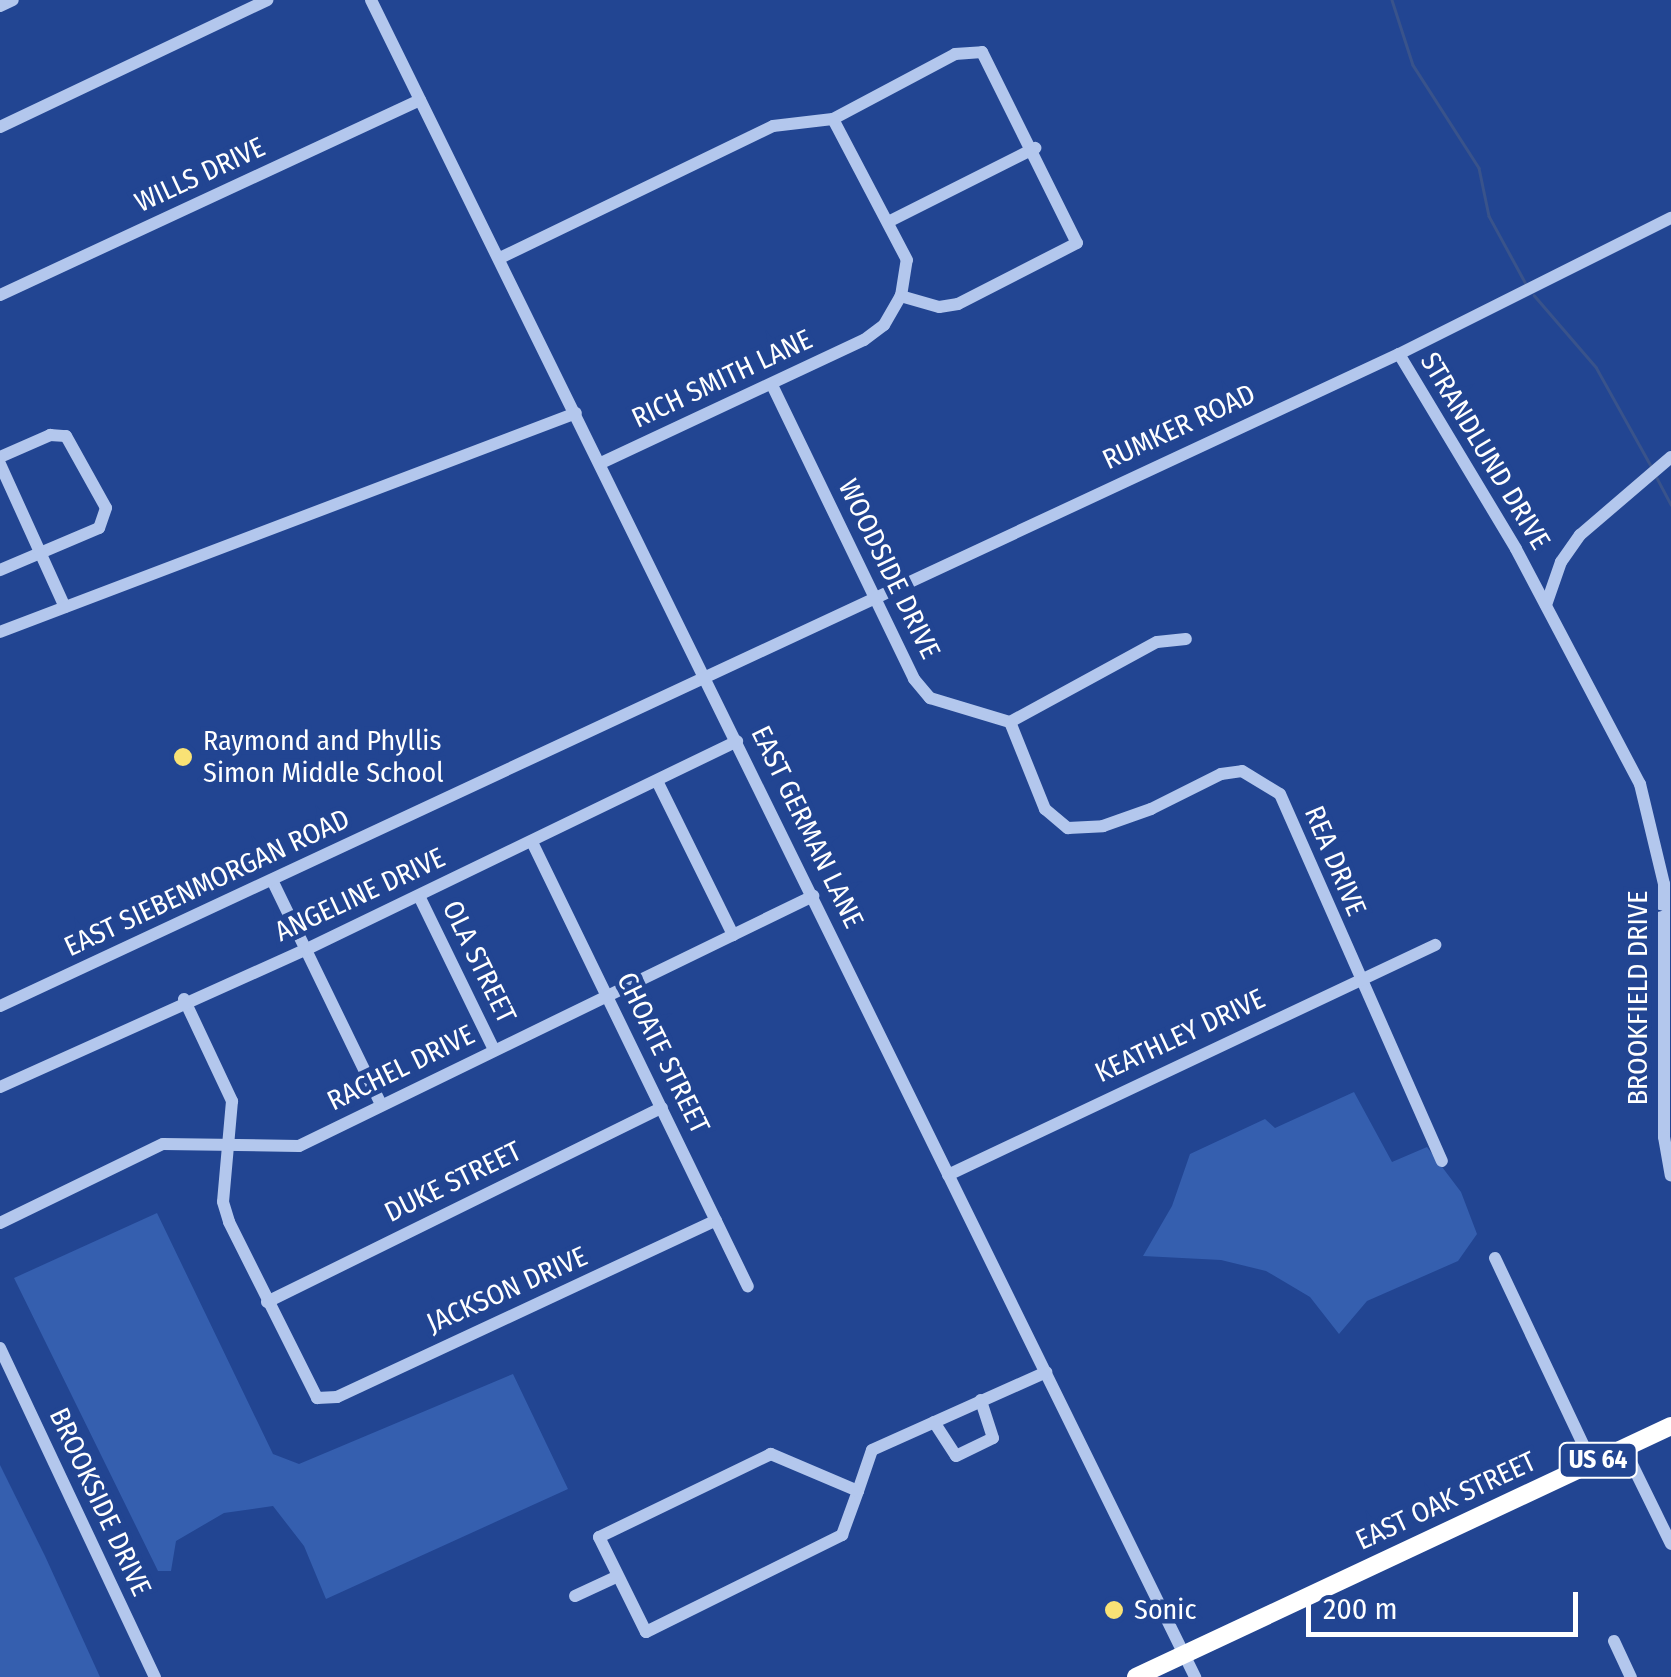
<!DOCTYPE html>
<html>
<head>
<meta charset="utf-8">
<style>
	body { margin:0 }
	#map { position:relative; width:1671px; height:1677px; overflow:hidden; background:#224592; font-family:"Fira Sans Condensed",sans-serif }
	div>[style] { position:absolute }
	[style*='--x'] { left:calc(var(--x)*1px); top:calc(var(--y)*1px); width:calc(var(--w)*1px); rotate:calc(var(--a)*1deg) }
	.green>* { inset:0; background:#355faf }
	.stream>* { height:2.5px; margin:-1.25px; padding:0 1.25px; transform-origin:1.25px; border-radius:1.25px; background:#39538b }
	.minor>* { height:12px; margin:-6px; padding:0 6px; transform-origin:6px; border-radius:6px; background:#b3c7ed }
	.highway>* { height:18px; margin:-9px; padding:0 9px; transform-origin:9px; border-radius:9px; background:#fff }
	.dots>* { width:28px; height:28px; translate:-50% -50%; box-sizing:border-box; border:5px solid #224592; border-radius:50% }
	span { translate:-50% -50%; white-space:nowrap; text-align:center; line-height:1.15; -webkit-text-stroke:9px #224592; paint-order:stroke }
	.shield-label span { padding:2px 8px; background:#224592; border:2px solid; border-radius:8px; -webkit-text-stroke-width:0 }
	.shield-label { font-size:25px; color:#fff; font-weight:700 }
	.street-label { font-size:28px; color:#fff }
	.poi-label { font-size:28px; color:#fff }
	.left { translate:0 -50%; text-align:left }
	.scale { position:absolute; left:1306px; top:1592px; width:272px; height:45px; box-sizing:border-box; border:5px solid #fff; border-top:0; padding-left:12px; font-size:30px; line-height:35px; white-space:nowrap; color:#fff; -webkit-text-stroke:8px #224592; paint-order:stroke }
</style>
</head>
<body>
<div id="map">
	<div class="green">
		<div style="clip-path:polygon(1354px 1092px,1392px 1162px,1427px 1147px,1461px 1192px,1477px 1234px,1458px 1261px,1367px 1301px,1339px 1334px,1310px 1297px,1266px 1271px,1221px 1260px,1143px 1256px,1172px 1206px,1190px 1154px,1265px 1119px,1275px 1128px)"></div>
		<div style="clip-path:polygon(157px 1213px,273px 1454px,299px 1464px,513px 1374px,568px 1489px,326px 1599px,304px 1546px,273px 1506px,224px 1513px,176px 1541px,171px 1571px,158px 1571px,14px 1278px)"></div>
		<div style="clip-path:polygon(0 1465px,45px 1556px,100px 1677px,0 1677px)"></div>
	</div>
	<div class="stream">
		<div style="--x:1392;--y:0;--w:68;--a:72.1"></div>
		<div style="--x:1413;--y:65;--w:122;--a:57.3"></div>
		<div style="--x:1479;--y:168;--w:49;--a:78.2"></div>
		<div style="--x:1489;--y:216;--w:75;--a:61.4"></div>
		<div style="--x:1534;--y:295;--w:95;--a:49.3"></div>
		<div style="--x:1596;--y:367;--w:113;--a:60.9"></div>
		<div style="--x:1657;--y:478;--w:30;--a:62"></div>
	</div>
	<div class="minor">
		<div style="--x:371;--y:0;--w:1869;--a:63.83"></div>
		<div style="--x:0;--y:6;--w:14;--a:-25"></div>
		<div style="--x:0;--y:127;--w:296;--a:-25.4"></div>
		<div style="--x:888;--y:222;--w:165;--a:-26.7"></div>
		<div style="--x:500;--y:258;--w:303;--a:-25.8"></div>
		<div style="--x:773;--y:126;--w:60;--a:-6.7"></div>
		<div style="--x:0;--y:295;--w:463;--a:-24.9"></div>
		<div style="--x:1399;--y:354;--w:227;--a:59"></div>
		<div style="--x:1516;--y:549;--w:266;--a:62.2"></div>
		<div style="--x:1640;--y:784;--w:103;--a:76.5"></div>
		<div style="--x:1664;--y:884;--w:253;--a:90"></div>
		<div style="--x:1664;--y:1137;--w:39;--a:80"></div>
		<div style="--x:772;--y:385;--w:326;--a:64.2"></div>
		<div style="--x:914;--y:679;--w:25;--a:50"></div>
		<div style="--x:930;--y:698;--w:84;--a:16.7"></div>
		<div style="--x:0;--y:457;--w:55;--a:-23.7"></div>
		<div style="--x:50;--y:435;--w:16;--a:4"></div>
		<div style="--x:66;--y:436;--w:82;--a:60.9"></div>
		<div style="--x:106;--y:508;--w:21;--a:109"></div>
		<div style="--x:99;--y:528;--w:108;--a:157"></div>
		<div style="--x:601;--y:463;--w:290;--a:-25.1"></div>
		<div style="--x:864;--y:340;--w:25;--a:-37"></div>
		<div style="--x:884;--y:325;--w:34;--a:-60"></div>
		<div style="--x:901;--y:296;--w:36;--a:-81"></div>
		<div style="--x:907;--y:260;--w:159;--a:-117.7"></div>
		<div style="--x:833;--y:119;--w:138;--a:-28"></div>
		<div style="--x:955;--y:54;--w:27;--a:-4"></div>
		<div style="--x:982;--y:52;--w:213;--a:63.6"></div>
		<div style="--x:1077;--y:243;--w:134;--a:152.9"></div>
		<div style="--x:958;--y:304;--w:19;--a:171"></div>
		<div style="--x:939;--y:307;--w:40;--a:-164"></div>
		<div style="--x:0;--y:464;--w:157;--a:65.6"></div>
		<div style="--x:1546;--y:605;--w:46;--a:-70.8"></div>
		<div style="--x:1561;--y:562;--w:33;--a:-55"></div>
		<div style="--x:1580;--y:535;--w:120;--a:-40.6"></div>
		<div style="--x:0;--y:632;--w:616;--a:-20.82"></div>
		<div style="--x:1010;--y:722;--w:94;--a:68.1"></div>
		<div style="--x:1045;--y:809;--w:30;--a:40"></div>
		<div style="--x:1068;--y:828;--w:35;--a:-3"></div>
		<div style="--x:1103;--y:826;--w:51;--a:-19.5"></div>
		<div style="--x:1151;--y:809;--w:78;--a:-26.6"></div>
		<div style="--x:1221;--y:774;--w:21;--a:-8"></div>
		<div style="--x:1242;--y:771;--w:44;--a:31.2"></div>
		<div style="--x:1280;--y:794;--w:401;--a:66.2"></div>
		<div style="--x:1010;--y:722;--w:167;--a:-28.6"></div>
		<div style="--x:1157;--y:642;--w:29;--a:-6"></div>
		<div style="--x:657;--y:781;--w:172;--a:63.7"></div>
		<div style="--x:532;--y:842;--w:494;--a:64.1"></div>
		<div style="--x:272;--y:880;--w:249;--a:64.1"></div>
		<div style="--x:419;--y:896;--w:171;--a:64"></div>
		<div style="--x:184;--y:999;--w:113;--a:64.8"></div>
		<div style="--x:232;--y:1101;--w:101;--a:95.1"></div>
		<div style="--x:223;--y:1202;--w:21;--a:73"></div>
		<div style="--x:229;--y:1222;--w:197;--a:63.4"></div>
		<div style="--x:317;--y:1398;--w:20;--a:-3"></div>
		<div style="--x:337;--y:1397;--w:418;--a:-25"></div>
		<div style="--x:0;--y:1006;--w:1543;--a:-24.99"></div>
		<div style="--x:1399;--y:354;--w:304;--a:-26.6"></div>
		<div style="--x:0;--y:1087;--w:334;--a:-24.2"></div>
		<div style="--x:305;--y:950;--w:480;--a:-25.8"></div>
		<div style="--x:948;--y:1175;--w:539;--a:-25.28"></div>
		<div style="--x:0;--y:1223;--w:181;--a:-25.9"></div>
		<div style="--x:163;--y:1144;--w:136;--a:0.8"></div>
		<div style="--x:299;--y:1146;--w:572;--a:-25.94"></div>
		<div style="--x:1495;--y:1258;--w:227;--a:64.7"></div>
		<div style="--x:267;--y:1302;--w:440;--a:-26.2"></div>
		<div style="--x:0;--y:1348;--w:364;--a:64.8"></div>
		<div style="--x:934;--y:1422;--w:40;--a:57.1"></div>
		<div style="--x:956;--y:1456;--w:41;--a:-25.9"></div>
		<div style="--x:993;--y:1438;--w:40;--a:-108"></div>
		<div style="--x:1623;--y:1446;--w:109;--a:63.9"></div>
		<div style="--x:858;--y:1491;--w:95;--a:-157"></div>
		<div style="--x:771;--y:1454;--w:191;--a:154.2"></div>
		<div style="--x:599;--y:1537;--w:106;--a:63.7"></div>
		<div style="--x:646;--y:1632;--w:219;--a:-26.3"></div>
		<div style="--x:842;--y:1535;--w:47;--a:-70"></div>
		<div style="--x:858;--y:1491;--w:43;--a:-71.1"></div>
		<div style="--x:872;--y:1450;--w:191;--a:-24.1"></div>
		<div style="--x:575;--y:1596;--w:47;--a:-24.9"></div>
		<div style="--x:1614;--y:1641;--w:40;--a:65"></div>
	</div>
	<div class="highway">
		<div style="--x:1136;--y:1677;--w:591;--a:-25.13"></div>
	</div>
	<div class="dots">
		<div style="left:183px;top:757px;background:#f9e275"></div>
		<div style="left:1114px;top:1610px;background:#f9e275"></div>
	</div>
	<div class="shield-label">
		<span style="left:1598px;top:1460px">US 64</span>
	</div>
	<div class="street-label">
		<span style="left:200px;top:175px;rotate:-25deg">WILLS DRIVE</span>
		<span style="left:722px;top:379px;rotate:-25deg">RICH SMITH LANE</span>
		<span style="left:1179px;top:427px;rotate:-25deg">RUMKER ROAD</span>
		<span style="left:1485px;top:451px;rotate:59deg">STRANDLUND DRIVE</span>
		<span style="left:889px;top:569px;rotate:64deg">WOODSIDE DRIVE</span>
		<span style="left:807px;top:827px;rotate:64deg">EAST GERMAN LANE</span>
		<span style="left:1335px;top:861px;rotate:67deg">REA DRIVE</span>
		<span style="left:207px;top:883px;rotate:-25deg">EAST SIEBENMORGAN ROAD</span>
		<span style="left:360px;top:895px;rotate:-25deg">ANGELINE DRIVE</span>
		<span style="left:479px;top:962px;rotate:64deg">OLA STREET</span>
		<span style="left:1638px;top:998px;rotate:-90deg">BROOKFIELD DRIVE</span>
		<span style="left:1180px;top:1036px;rotate:-25deg">KEATHLEY DRIVE</span>
		<span style="left:663px;top:1053px;rotate:64deg">CHOATE STREET</span>
		<span style="left:401px;top:1068px;rotate:-26deg">RACHEL DRIVE</span>
		<span style="left:453px;top:1182px;rotate:-26deg">DUKE STREET</span>
		<span style="left:507px;top:1290px;rotate:-24deg">JACKSON DRIVE</span>
		<span style="left:1446px;top:1501px;rotate:-25deg">EAST OAK STREET</span>
		<span style="left:100px;top:1502px;rotate:65deg">BROOKSIDE DRIVE</span>
	</div>
	<div class="poi-label">
		<span class="left" style="left:203px;top:757px">Raymond and Phyllis<br>Simon Middle School</span>
		<span class="left" style="left:1134px;top:1610px">Sonic</span>
	</div>
	<div class="scale">200 m</div>
</div>
</body>
</html>
